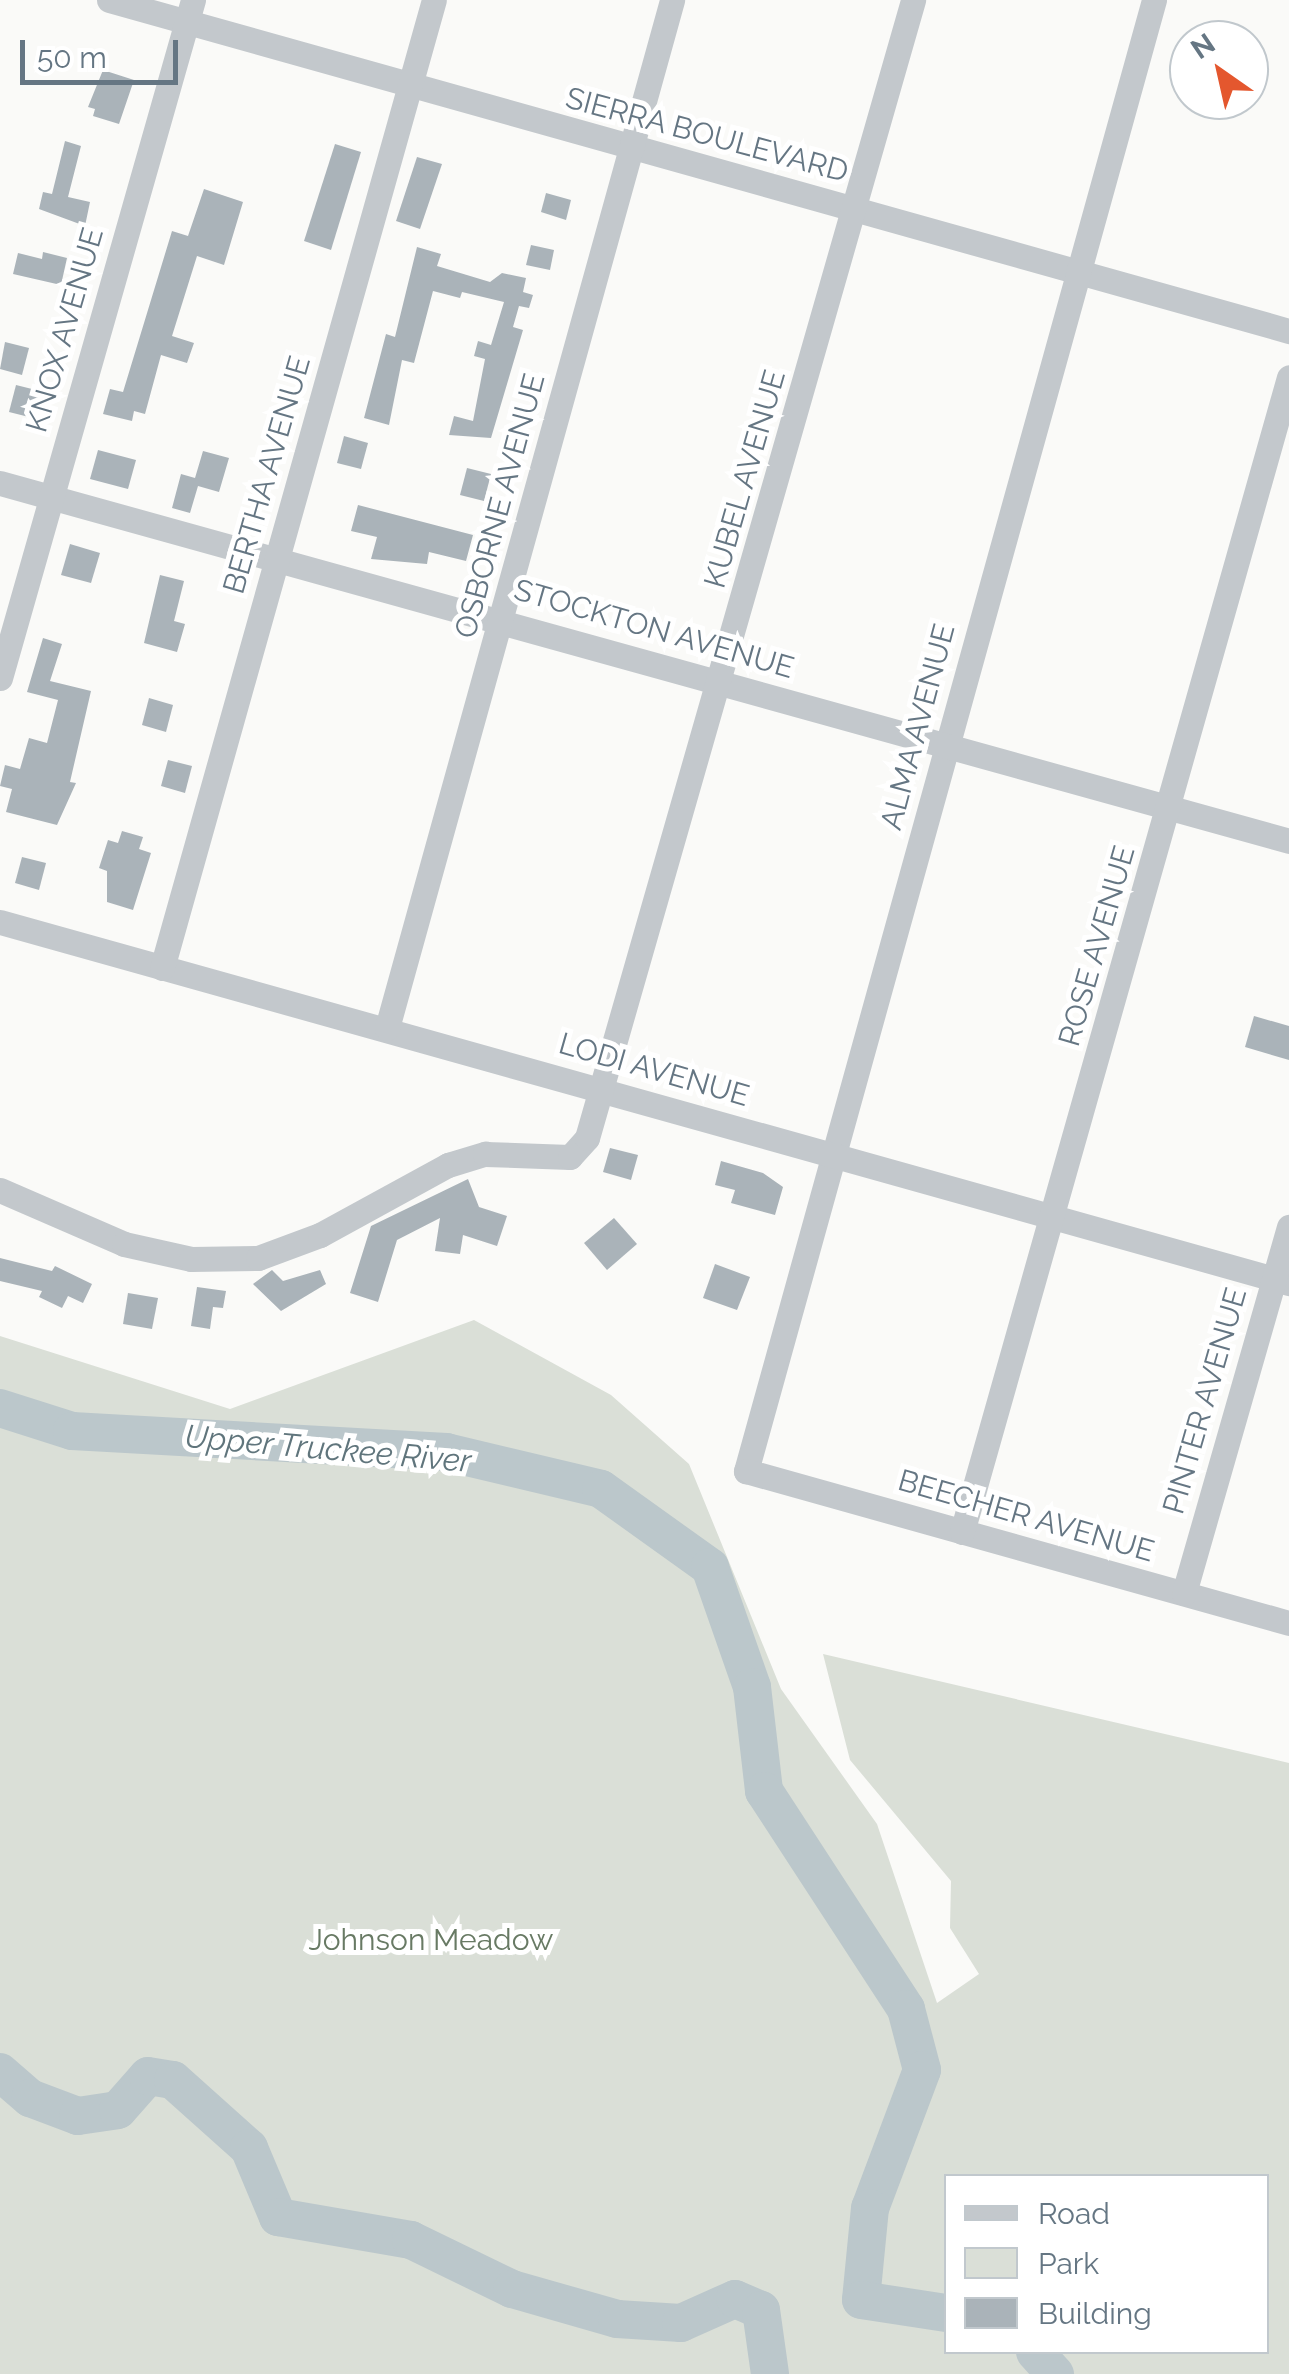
<!DOCTYPE html>
<html>
<head>
<meta charset="utf-8">
<style>
	body { margin:0 }
	#map { position:relative; width:1289px; height:2374px; overflow:hidden; background:#fafaf8; font-family:Raleway,sans-serif }
	div>[style] { position:absolute }
	[style*='--x'] { left:calc(var(--x)*1px); top:calc(var(--y)*1px); width:calc(var(--w)*1px); rotate:calc(var(--a)*1deg) }
	.green>* { inset:0; background:#dadfd7 }
	.river>* { height:38px; margin:-19px; padding:0 19px; transform-origin:19px; border-radius:19px; background:#bbc7cb }
	.building>* { inset:0; background:#aab3b9 }
	.minor>* { height:25px; margin:-12.5px; padding:0 12.5px; transform-origin:12.5px; border-radius:12.5px; background:#c3c8cc }
	span { translate:-50% -50%; white-space:nowrap; text-align:center; line-height:1.15; -webkit-text-stroke:10px #fff; paint-order:stroke }
	.street-label { font-size:30px; color:#657683 }
	.park-label { font-size:30px; color:#687a64 }
	.water-label { font-size:32px; color:#60757c; font-style:italic }
	.legend { position:absolute; left:944px; top:2174px; width:325px; height:180px; box-sizing:border-box; background:#fff; border:2px solid #c1c8cd; margin:0; padding:12px 18px; list-style:none; font-size:30px; color:#657683 }
	.legend li { display:flex; align-items:center; gap:20px; height:50px }
	.legend b { width:50px; border:2px solid #c1c8cd }
	.north { position:absolute; left:1169px; top:20px; width:100px; height:100px; box-sizing:border-box; background:#fff; border:2px solid #c1c8cd; border-radius:50%; rotate:326deg; font-size:28px; font-weight:700; line-height:40px; text-align:center; color:#657683 }
	.north::after { content:''; display:block; margin:auto; width:35px; height:45px; background:#e4572e; clip-path:polygon(50% 0,100% 100%,50% 72%,0 100%) }
	.scale { position:absolute; left:20px; top:40px; width:158px; height:45px; box-sizing:border-box; border:5px solid #657683; border-top:0; padding-left:12px; font-size:30px; line-height:35px; white-space:nowrap; color:#657683; -webkit-text-stroke:8px #fff; paint-order:stroke }
</style>
</head>
<body>
<div id="map">
	<div class="green">
		<div style="clip-path:polygon(evenodd,474px 1320px,611px 1395px,689px 1464px,781px 1689px,877px 1824px,937px 2003px,979px 1974px,950px 1928px,951px 1881px,850px 1760px,823px 1654px,1289px 1763px,1289px 2374px,0 2374px,0 1336px,230px 1409px,474px 1320px,1266px 2176px,1266px 2352px,946px 2352px,946px 2176px,1266px 2176px)"></div>
	</div>
	<div class="river">
		<div style="--x:0;--y:1408;--w:76;--a:17.7"></div>
		<div style="--x:72;--y:1431;--w:375;--a:3.2"></div>
		<div style="--x:446;--y:1452;--w:159;--a:13.4"></div>
		<div style="--x:601;--y:1489;--w:134;--a:35.6"></div>
		<div style="--x:710;--y:1567;--w:127;--a:70.7"></div>
		<div style="--x:752;--y:1687;--w:105;--a:83.4"></div>
		<div style="--x:764;--y:1791;--w:260;--a:56.9"></div>
		<div style="--x:906;--y:2009;--w:63;--a:75.3"></div>
		<div style="--x:922;--y:2070;--w:147;--a:110.6"></div>
		<div style="--x:870;--y:2208;--w:92;--a:95.6"></div>
		<div style="--x:861;--y:2300;--w:86;--a:8.7"></div>
		<div style="--x:0;--y:2072;--w:40;--a:41"></div>
		<div style="--x:30;--y:2098;--w:51;--a:20.6"></div>
		<div style="--x:78;--y:2116;--w:40;--a:-8.5"></div>
		<div style="--x:118;--y:2110;--w:45;--a:-48.6"></div>
		<div style="--x:148;--y:2076;--w:25;--a:9"></div>
		<div style="--x:173;--y:2080;--w:102;--a:41.8"></div>
		<div style="--x:249;--y:2148;--w:75;--a:67.2"></div>
		<div style="--x:278;--y:2217;--w:135;--a:9.8"></div>
		<div style="--x:411;--y:2240;--w:112;--a:25.9"></div>
		<div style="--x:512;--y:2289;--w:109;--a:15.9"></div>
		<div style="--x:617;--y:2319;--w:64;--a:3.6"></div>
		<div style="--x:681;--y:2323;--w:59;--a:-24"></div>
		<div style="--x:735;--y:2299;--w:28;--a:23"></div>
		<div style="--x:761;--y:2310;--w:65;--a:82"></div>
		<div style="--x:1035;--y:2352;--w:30;--a:48"></div>
	</div>
	<div class="building">
		<div style="clip-path:polygon(103px 70px,134px 80px,119px 124px,93px 116px,95px 109px,88px 107px)"></div>
		<div style="clip-path:polygon(65px 141px,81px 146px,68px 197px,90px 202px,85px 226px,39px 209px,43px 192px,52px 194px)"></div>
		<div style="clip-path:polygon(335px 144px,361px 152px,331px 250px,304px 241px)"></div>
		<div style="clip-path:polygon(417px 157px,442px 164px,420px 229px,396px 221px)"></div>
		<div style="clip-path:polygon(204px 189px,243px 202px,224px 265px,197px 256px,172px 336px,194px 343px,187px 363px,161px 355px,145px 414px,134px 411px,132px 421px,103px 414px,110px 389px,123px 392px,172px 231px,188px 236px)"></div>
		<div style="clip-path:polygon(546px 193px,571px 200px,566px 220px,541px 212px)"></div>
		<div style="clip-path:polygon(531px 245px,554px 250px,550px 270px,526px 265px)"></div>
		<div style="clip-path:polygon(417px 247px,441px 254px,437px 266px,490px 282px,502px 273px,526px 278px,523px 292px,533px 295px,529px 308px,519px 306px,513px 327px,523px 330px,491px 438px,449px 435px,454px 416px,473px 421px,485px 359px,474px 356px,478px 341px,491px 345px,504px 302px,462px 292px,460px 298px,433px 291px,414px 363px,402px 360px,389px 425px,364px 418px,386px 334px,395px 337px)"></div>
		<div style="clip-path:polygon(43px 252px,67px 258px,61px 285px,13px 274px,18px 253px,42px 259px)"></div>
		<div style="clip-path:polygon(5px 342px,29px 348px,22px 375px,0 369px)"></div>
		<div style="clip-path:polygon(16px 385px,40px 391px,33px 418px,9px 412px)"></div>
		<div style="clip-path:polygon(344px 436px,368px 443px,361px 469px,337px 463px)"></div>
		<div style="clip-path:polygon(98px 450px,136px 460px,128px 489px,90px 479px)"></div>
		<div style="clip-path:polygon(203px 451px,229px 458px,219px 492px,198px 486px,190px 513px,172px 508px,181px 474px,195px 478px)"></div>
		<div style="clip-path:polygon(467px 468px,491px 474px,484px 501px,460px 495px)"></div>
		<div style="clip-path:polygon(358px 505px,473px 535px,466px 561px,429px 552px,427px 564px,371px 559px,377px 537px,351px 531px)"></div>
		<div style="clip-path:polygon(70px 544px,100px 553px,91px 583px,61px 575px)"></div>
		<div style="clip-path:polygon(160px 575px,184px 581px,174px 621px,185px 624px,177px 652px,144px 643px)"></div>
		<div style="clip-path:polygon(43px 638px,62px 644px,50px 681px,91px 691px,70px 782px,76px 783px,57px 825px,6px 812px,12px 789px,0 786px,5px 765px,20px 769px,29px 738px,47px 743px,58px 700px,27px 692px)"></div>
		<div style="clip-path:polygon(149px 698px,173px 705px,166px 732px,142px 725px)"></div>
		<div style="clip-path:polygon(168px 760px,192px 766px,185px 793px,161px 786px)"></div>
		<div style="clip-path:polygon(122px 831px,143px 837px,139px 849px,151px 853px,133px 910px,107px 902px,107px 871px,99px 868px,108px 840px,118px 843px)"></div>
		<div style="clip-path:polygon(22px 857px,46px 863px,39px 890px,15px 883px)"></div>
		<div style="clip-path:polygon(1254px 1016px,1289px 1026px,1289px 1060px,1245px 1047px)"></div>
		<div style="clip-path:polygon(610px 1148px,638px 1155px,631px 1180px,603px 1172px)"></div>
		<div style="clip-path:polygon(721px 1161px,763px 1173px,783px 1187px,775px 1215px,731px 1203px,735px 1190px,715px 1185px)"></div>
		<div style="clip-path:polygon(468px 1179px,479px 1207px,507px 1216px,497px 1246px,463px 1235px,460px 1254px,435px 1251px,440px 1218px,397px 1240px,378px 1302px,350px 1293px,371px 1226px)"></div>
		<div style="clip-path:polygon(614px 1218px,637px 1244px,607px 1270px,584px 1243px)"></div>
		<div style="clip-path:polygon(0 1258px,52px 1271px,55px 1266px,92px 1284px,83px 1303px,68px 1296px,62px 1308px,39px 1297px,42px 1291px,0 1281px)"></div>
		<div style="clip-path:polygon(715px 1264px,750px 1277px,737px 1310px,703px 1298px)"></div>
		<div style="clip-path:polygon(272px 1270px,283px 1281px,320px 1270px,326px 1284px,281px 1311px,253px 1284px)"></div>
		<div style="clip-path:polygon(197px 1287px,226px 1291px,223px 1308px,213px 1307px,210px 1329px,191px 1326px)"></div>
		<div style="clip-path:polygon(128px 1293px,158px 1298px,152px 1329px,123px 1324px)"></div>
	</div>
	<div class="minor">
		<div style="--x:109;--y:0;--w:1226;--a:15.67"></div>
		<div style="--x:1154;--y:0;--w:1527;--a:105.5"></div>
		<div style="--x:746;--y:1471;--w:564;--a:15.64"></div>
		<div style="--x:0;--y:483;--w:1338;--a:15.52"></div>
		<div style="--x:0;--y:678;--w:705;--a:-74.11"></div>
		<div style="--x:0;--y:922;--w:1339;--a:15.65"></div>
		<div style="--x:162;--y:968;--w:1005;--a:-74.31"></div>
		<div style="--x:387;--y:1028;--w:1067;--a:-74.5"></div>
		<div style="--x:0;--y:1190;--w:135;--a:23.5"></div>
		<div style="--x:124;--y:1244;--w:69;--a:12.6"></div>
		<div style="--x:191;--y:1259;--w:67;--a:-0.9"></div>
		<div style="--x:258;--y:1258;--w:66;--a:-20.4"></div>
		<div style="--x:320;--y:1235;--w:146;--a:-28.7"></div>
		<div style="--x:448;--y:1165;--w:39;--a:-17"></div>
		<div style="--x:485;--y:1154;--w:85;--a:2"></div>
		<div style="--x:570;--y:1157;--w:25;--a:-48"></div>
		<div style="--x:587;--y:1138;--w:1184;--a:-74.01"></div>
		<div style="--x:962;--y:1532;--w:1200;--a:-74.19"></div>
		<div style="--x:1184;--y:1593;--w:381;--a:-74"></div>
	</div>
	<div class="street-label">
		<span style="left:707px;top:135px;rotate:15deg">SIERRA BOULEVARD</span>
		<span style="left:65px;top:330px;rotate:-74deg">KNOX AVENUE</span>
		<span style="left:267px;top:475px;rotate:-74deg">BERTHA AVENUE</span>
		<span style="left:745px;top:479px;rotate:-74deg">KUBEL AVENUE</span>
		<span style="left:500px;top:506px;rotate:-75deg">OSBORNE AVENUE</span>
		<span style="left:654px;top:629px;rotate:16deg">STOCKTON AVENUE</span>
		<span style="left:918px;top:727px;rotate:-75deg">ALMA AVENUE</span>
		<span style="left:1097px;top:946px;rotate:-74deg">ROSE AVENUE</span>
		<span style="left:654px;top:1070px;rotate:16deg">LODI AVENUE</span>
		<span style="left:1205px;top:1401px;rotate:-74deg">PINTER AVENUE</span>
		<span style="left:1026px;top:1516px;rotate:16deg">BEECHER AVENUE</span>
	</div>
	<div class="park-label">
		<span style="left:431px;top:1940px">Johnson Meadow</span>
	</div>
	<div class="water-label">
		<span style="left:328px;top:1449px;rotate:5deg">Upper Truckee River</span>
	</div>
	<ul class="legend">
	<li><b style="height:12px;background:#c3c8cc"></b>Road</li>
	<li><b style="height:28px;background:#dadfd7"></b>Park</li>
	<li><b style="height:28px;background:#aab3b9"></b>Building</li>
	</ul>
	<div class="north">N</div>
	<div class="scale">50 m</div>
</div>
</body>
</html>
